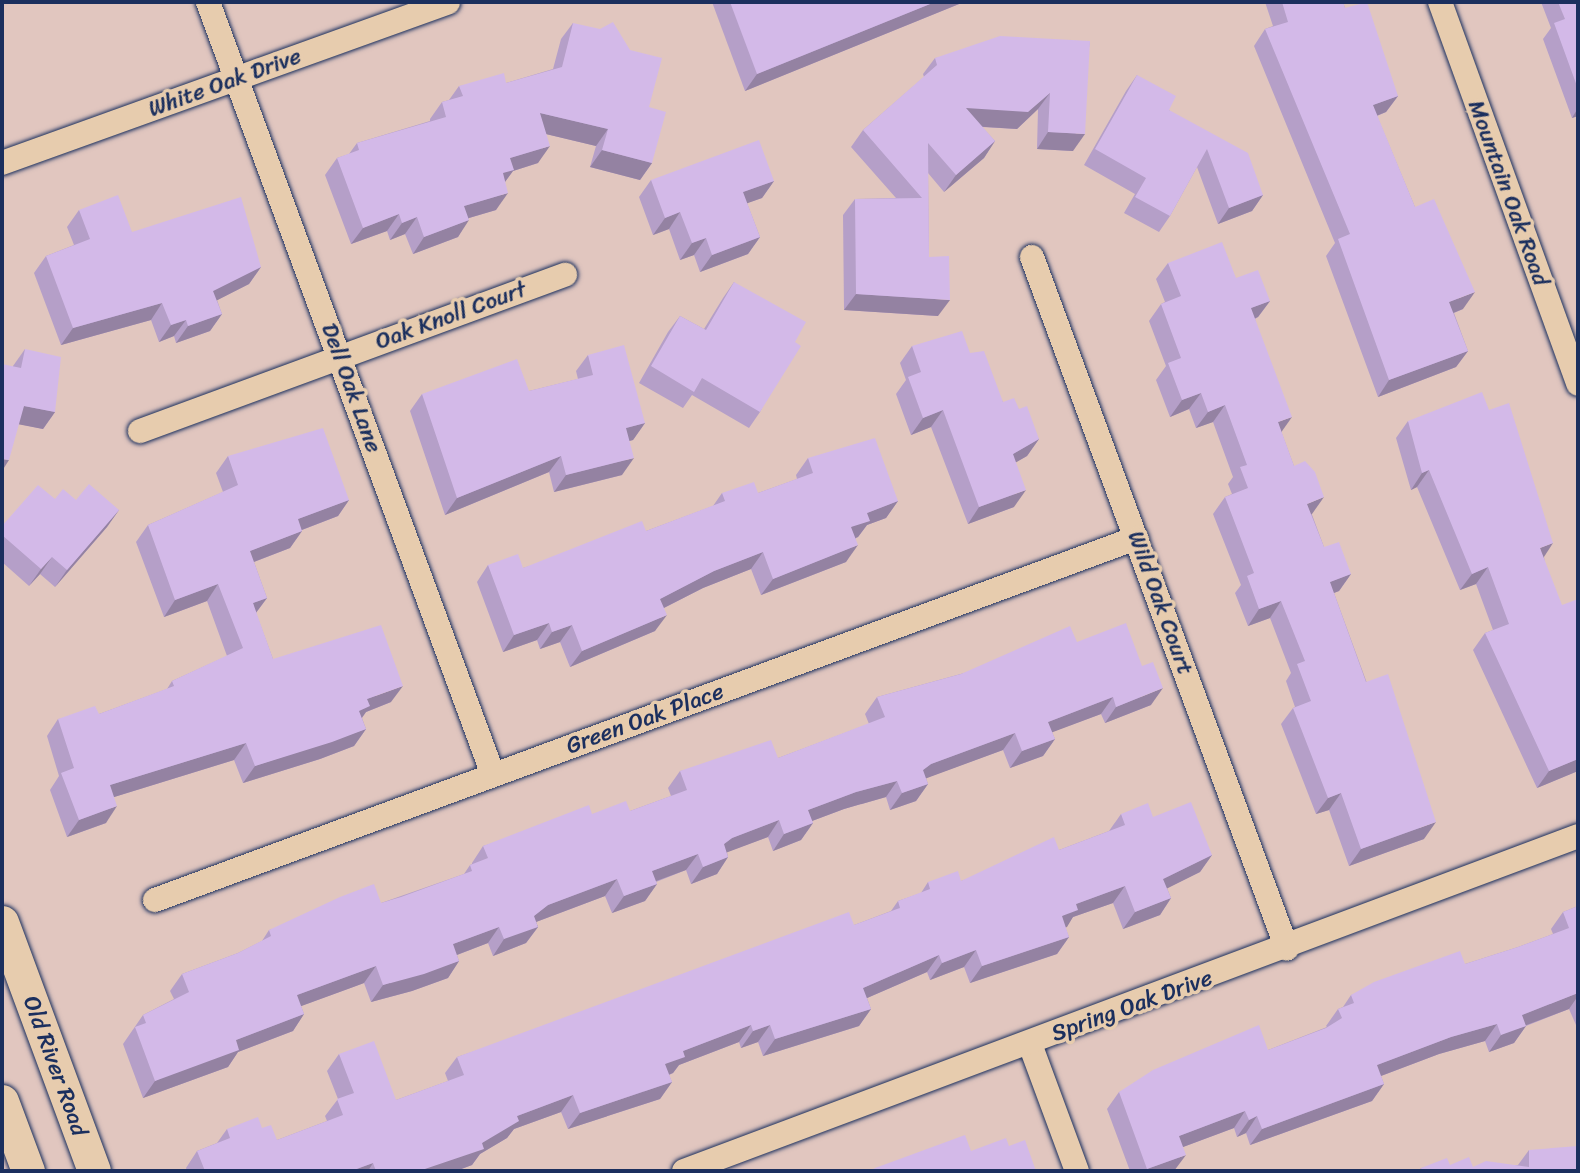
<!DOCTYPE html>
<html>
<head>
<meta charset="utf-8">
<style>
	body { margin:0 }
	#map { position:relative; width:1580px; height:1173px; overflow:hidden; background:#e1c6bf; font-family:Sriracha,sans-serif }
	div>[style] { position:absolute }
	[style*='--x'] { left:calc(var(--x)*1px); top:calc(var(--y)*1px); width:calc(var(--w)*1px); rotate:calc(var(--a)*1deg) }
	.roads { filter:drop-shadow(0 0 2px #1b2f5e) drop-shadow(0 0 2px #1b2f5e) }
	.street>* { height:24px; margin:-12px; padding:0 12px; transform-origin:12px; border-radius:12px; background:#e7ccae }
	.secondary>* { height:33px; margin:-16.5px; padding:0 16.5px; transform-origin:16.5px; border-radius:16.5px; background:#e7ccae }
	.wall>* { inset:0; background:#b59fc8 }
	.shaded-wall>* { inset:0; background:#9482a2 }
	.building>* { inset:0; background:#d3b9e8 }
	span { translate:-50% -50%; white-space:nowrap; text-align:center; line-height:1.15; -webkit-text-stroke:7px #e7ccae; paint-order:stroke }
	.street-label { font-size:23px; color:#1b2f5e }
	.frame { position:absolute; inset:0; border:4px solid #1b2f5e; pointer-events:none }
</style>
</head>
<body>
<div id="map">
	<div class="roads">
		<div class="street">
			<div style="--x:208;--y:2;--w:824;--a:69.76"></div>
			<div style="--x:1440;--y:2;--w:406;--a:70.1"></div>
			<div style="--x:2;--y:163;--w:474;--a:-19.8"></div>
			<div style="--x:1032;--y:257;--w:737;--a:69.77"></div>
			<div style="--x:140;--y:431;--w:453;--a:-20.2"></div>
			<div style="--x:155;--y:900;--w:1046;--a:-20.25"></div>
			<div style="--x:1030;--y:1044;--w:135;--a:69.7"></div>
			<div style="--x:684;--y:1171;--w:955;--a:-20.54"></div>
		</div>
		<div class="secondary">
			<div style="--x:2;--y:922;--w:265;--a:69.7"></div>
			<div style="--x:2;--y:1101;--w:75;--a:69.6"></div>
		</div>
	</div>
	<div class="wall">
		<div style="clip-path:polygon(712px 2px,964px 2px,745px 91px)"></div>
		<div style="clip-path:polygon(1265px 2px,1343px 2px,1345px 8px,1398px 96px,1386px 112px,1377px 116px,1415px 207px,1463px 309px,1454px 313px,1468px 351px,1456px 367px,1378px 397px,1326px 256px,1335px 243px,1254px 46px,1265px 29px,1273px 26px)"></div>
		<div style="clip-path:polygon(1541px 2px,1578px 2px,1578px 116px,1572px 118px,1543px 39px,1551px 28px)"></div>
		<div style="clip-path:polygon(573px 23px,649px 107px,652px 163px,640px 180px,590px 167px,596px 146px,546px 134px,538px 163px,513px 171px,505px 182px,496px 210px,469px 218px,458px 237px,413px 254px,405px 234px,390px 240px,387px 231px,351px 244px,325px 175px,337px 158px,349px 154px,357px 143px,430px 121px,430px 119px,442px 102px,449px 100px,459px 86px,506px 83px,553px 69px,561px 39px)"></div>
		<div style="clip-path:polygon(1090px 41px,1073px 151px,1037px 149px,1038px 109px,1017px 129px,982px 127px,995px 141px,984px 158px,944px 192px,928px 173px,929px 257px,938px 316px,844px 310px,843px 215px,855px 199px,896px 198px,851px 147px,863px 130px,924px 77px,923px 74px,935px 58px)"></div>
		<div style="clip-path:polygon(1137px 75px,1169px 110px,1263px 195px,1252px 211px,1218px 224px,1197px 167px,1170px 216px,1159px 232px,1124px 213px,1135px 194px,1084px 165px,1126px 91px)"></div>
		<div style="clip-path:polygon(651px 180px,774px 181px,762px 198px,747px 203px,760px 237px,748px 254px,700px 272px,694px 255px,680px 260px,669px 229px,653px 235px,639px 197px)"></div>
		<div style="clip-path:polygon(79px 210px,132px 232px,261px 267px,249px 284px,217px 300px,222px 314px,210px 331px,176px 343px,174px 336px,159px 342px,151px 320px,61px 345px,34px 273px,46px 256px,74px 245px,67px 227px)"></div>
		<div style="clip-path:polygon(1168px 263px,1236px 278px,1270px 301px,1258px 317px,1255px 319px,1281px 431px,1324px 547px,1351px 574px,1339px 591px,1334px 593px,1424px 839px,1349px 866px,1329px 810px,1316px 814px,1281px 724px,1293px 708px,1295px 707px,1286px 681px,1291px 673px,1270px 618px,1248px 626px,1235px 593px,1241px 585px,1213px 514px,1225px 497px,1232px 494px,1228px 484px,1233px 477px,1213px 422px,1196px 428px,1189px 409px,1170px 417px,1156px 380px,1166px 366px,1149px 321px,1161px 304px,1165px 302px,1156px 279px)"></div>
		<div style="clip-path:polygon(734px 282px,795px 342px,760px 412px,749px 428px,692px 395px,683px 408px,639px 383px,668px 332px,680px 316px,704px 329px,723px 298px)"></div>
		<div style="clip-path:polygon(912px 346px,970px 353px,1003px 402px,1019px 409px,1039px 439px,1027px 456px,1016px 462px,1014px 507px,968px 524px,931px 427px,911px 435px,896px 394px,906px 380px,900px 363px)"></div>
		<div style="clip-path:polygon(25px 349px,55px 412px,43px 429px,19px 424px,13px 366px)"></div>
		<div style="clip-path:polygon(588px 355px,645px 423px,633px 440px,629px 441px,622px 475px,554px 492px,549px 472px,445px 515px,410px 411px,422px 394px,529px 391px,578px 379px,576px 371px)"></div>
		<div style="clip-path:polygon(1408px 421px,1544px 557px,1578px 771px,1537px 788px,1473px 650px,1485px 633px,1493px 630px,1476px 584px,1460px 590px,1417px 487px,1411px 490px,1396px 438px)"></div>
		<div style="clip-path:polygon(228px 456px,349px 500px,338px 516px,302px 530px,302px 531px,290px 548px,254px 562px,267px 598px,256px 613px,273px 659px,391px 702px,366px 712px,362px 718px,366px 729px,354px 746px,320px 759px,243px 783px,234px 760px,114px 797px,106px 823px,67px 837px,50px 790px,59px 776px,47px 736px,58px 719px,99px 714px,167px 689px,172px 681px,227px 656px,207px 601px,164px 617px,136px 542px,148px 525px,223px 492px,216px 473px)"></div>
		<div style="clip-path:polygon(808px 458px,898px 501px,886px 518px,867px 525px,858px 537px,856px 538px,846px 562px,761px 595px,751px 569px,703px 588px,664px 608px,655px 631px,570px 667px,560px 642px,540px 649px,537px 640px,503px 652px,477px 582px,488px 565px,523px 568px,646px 531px,713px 506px,722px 493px,758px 493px,797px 479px,796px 475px)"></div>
		<div style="clip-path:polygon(55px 499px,76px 500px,119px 510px,107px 527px,55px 587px,40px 574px,29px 586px,2px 562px,2px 526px)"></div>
		<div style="clip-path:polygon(1077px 642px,1151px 705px,1105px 723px,1101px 714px,1052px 732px,1055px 739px,1043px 756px,1010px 768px,1003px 750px,926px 778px,928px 784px,916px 801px,890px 810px,886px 797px,844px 809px,812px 821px,813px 823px,801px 840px,773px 851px,768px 837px,727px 852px,728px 857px,717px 874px,691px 884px,686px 870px,656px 882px,657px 884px,645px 901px,612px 913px,605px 896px,536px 922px,538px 927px,526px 943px,493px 956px,488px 943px,457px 955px,459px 961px,448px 978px,412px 991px,371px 1002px,364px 983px,301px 1006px,304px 1014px,293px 1031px,238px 1052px,228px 1067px,143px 1098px,123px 1044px,143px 1015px,174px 999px,170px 991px,182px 974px,238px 953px,262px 941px,269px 930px,381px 903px,464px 874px,470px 865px,472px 864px,472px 863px,483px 846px,592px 814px,630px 811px,671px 796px,668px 788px,680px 771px,778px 758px,869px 724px,865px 714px,877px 697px)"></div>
		<div style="clip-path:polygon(1121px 814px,1153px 817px,1212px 855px,1200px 872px,1167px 888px,1171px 898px,1160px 915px,1123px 929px,1113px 903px,1073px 917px,1065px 927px,1069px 937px,1057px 954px,970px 983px,964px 967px,930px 980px,927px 972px,867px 998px,871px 1009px,859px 1026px,763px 1056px,758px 1042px,741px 1048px,739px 1042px,679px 1065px,673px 1073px,669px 1075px,672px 1082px,660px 1099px,568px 1129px,561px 1112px,514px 1129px,507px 1138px,480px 1154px,472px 1165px,456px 1171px,187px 1171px,186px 1168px,197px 1151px,217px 1143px,227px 1129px,262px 1128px,277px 1140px,327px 1121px,325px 1116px,338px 1099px,327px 1071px,339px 1054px,396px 1100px,448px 1081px,445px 1073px,457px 1057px,854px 925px,891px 911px,898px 901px,921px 893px,928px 882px,961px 881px,1059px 850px,1109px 831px)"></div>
		<div style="clip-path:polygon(1578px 906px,1578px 1024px,1576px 1025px,1569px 1009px,1526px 1026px,1514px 1043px,1489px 1052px,1485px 1041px,1439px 1054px,1381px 1076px,1384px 1084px,1372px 1101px,1250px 1145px,1246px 1133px,1237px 1137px,1234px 1128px,1183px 1147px,1174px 1171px,1130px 1171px,1107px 1109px,1119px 1092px,1268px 1050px,1327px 1027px,1326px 1026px,1338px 1009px,1343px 1007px,1351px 995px,1465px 964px,1518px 947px,1553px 934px,1551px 929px,1563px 912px)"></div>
		<div style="clip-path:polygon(1529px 1150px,1578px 1171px,1419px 1171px,1421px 1168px,1450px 1165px,1473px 1167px,1518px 1165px)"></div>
	</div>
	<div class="shaded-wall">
		<div style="clip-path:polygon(935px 2px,964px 2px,745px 91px,757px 74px)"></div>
		<div style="clip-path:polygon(1050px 93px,1038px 109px,1017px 129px,955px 125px,966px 108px)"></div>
		<div style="clip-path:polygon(1398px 96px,1386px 112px,1361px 122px,1373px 105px)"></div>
		<div style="clip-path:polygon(1578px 108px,1578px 116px,1572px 118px)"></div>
		<div style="clip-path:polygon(540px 113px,608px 129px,596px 146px,529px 130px)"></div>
		<div style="clip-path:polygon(1048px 132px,1085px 134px,1073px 151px,1037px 149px)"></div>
		<div style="clip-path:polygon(995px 141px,984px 158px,944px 192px,956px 175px)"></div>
		<div style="clip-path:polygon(550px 146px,538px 163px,513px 171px,502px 186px,491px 189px,510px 158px)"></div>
		<div style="clip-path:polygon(602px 150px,652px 163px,640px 180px,590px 167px)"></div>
		<div style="clip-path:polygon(774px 181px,762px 198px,731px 209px,743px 192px)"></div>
		<div style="clip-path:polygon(508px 193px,496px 210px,452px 223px,464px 206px)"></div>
		<div style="clip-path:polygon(1263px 195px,1252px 211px,1218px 224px,1229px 208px)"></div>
		<div style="clip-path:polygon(680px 212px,669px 229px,653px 235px,665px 218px)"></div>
		<div style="clip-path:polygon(399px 214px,387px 231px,351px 244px,363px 228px)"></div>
		<div style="clip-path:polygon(417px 217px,405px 234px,390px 240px,402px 223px)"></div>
		<div style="clip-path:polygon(469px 220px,458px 237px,413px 254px,424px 237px)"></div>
		<div style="clip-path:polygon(760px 237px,748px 254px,700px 272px,712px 255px)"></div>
		<div style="clip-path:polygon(706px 238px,694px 255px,680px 260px,692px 243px)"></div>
		<div style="clip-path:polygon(261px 267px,249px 284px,202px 308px,213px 291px)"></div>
		<div style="clip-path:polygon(1475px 292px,1463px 309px,1438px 319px,1449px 302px)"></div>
		<div style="clip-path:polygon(856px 294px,950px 300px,938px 316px,844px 310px)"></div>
		<div style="clip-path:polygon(1270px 301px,1258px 317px,1239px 325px,1251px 308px)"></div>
		<div style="clip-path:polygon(162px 303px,151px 320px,61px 345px,73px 328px)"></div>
		<div style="clip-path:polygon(222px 314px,210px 331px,176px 343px,188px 326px)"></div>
		<div style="clip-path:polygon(186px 320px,174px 336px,159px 342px,171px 325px)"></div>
		<div style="clip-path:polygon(1468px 351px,1456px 367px,1378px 397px,1389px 380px)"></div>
		<div style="clip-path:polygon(1201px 393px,1189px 409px,1170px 417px,1182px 400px)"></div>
		<div style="clip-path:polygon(1225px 405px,1213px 422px,1196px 428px,1208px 412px)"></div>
		<div style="clip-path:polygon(24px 406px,55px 412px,43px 429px,12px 423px)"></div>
		<div style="clip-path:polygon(943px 410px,931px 427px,911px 435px,923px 418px)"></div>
		<div style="clip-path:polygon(1292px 417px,1280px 434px,1278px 422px)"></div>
		<div style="clip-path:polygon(645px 423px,633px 440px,614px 445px,626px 428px)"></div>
		<div style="clip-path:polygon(1039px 439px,1027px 456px,1001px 471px,1013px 454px)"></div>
		<div style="clip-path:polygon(561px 456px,549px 472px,445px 515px,457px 498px)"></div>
		<div style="clip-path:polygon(634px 458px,622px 475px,554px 492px,566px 475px)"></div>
		<div style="clip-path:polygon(2px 459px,9px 460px,2px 471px)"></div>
		<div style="clip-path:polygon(1429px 470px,1417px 487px,1411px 490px,1422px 473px)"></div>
		<div style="clip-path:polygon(1026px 490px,1014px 507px,968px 524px,979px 507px)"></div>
		<div style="clip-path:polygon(1324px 497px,1312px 514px,1295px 521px,1307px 504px)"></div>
		<div style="clip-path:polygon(349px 500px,338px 516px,286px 536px,298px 519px)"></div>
		<div style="clip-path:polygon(898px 501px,886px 518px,867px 525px,858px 537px,840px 544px,851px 527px,867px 513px)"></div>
		<div style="clip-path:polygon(119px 510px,107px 527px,55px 587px,67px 570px)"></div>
		<div style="clip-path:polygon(302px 531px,290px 548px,238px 568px,250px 551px)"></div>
		<div style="clip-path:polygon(1553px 543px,1542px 560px,1540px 548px)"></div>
		<div style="clip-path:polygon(858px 545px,846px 562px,761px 595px,773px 579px)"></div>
		<div style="clip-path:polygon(763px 552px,751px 569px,703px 588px,648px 616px,660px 599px,714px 571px)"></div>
		<div style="clip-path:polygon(52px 557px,40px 574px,29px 586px,41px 569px)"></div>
		<div style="clip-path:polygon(1488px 567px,1476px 584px,1460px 590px,1472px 574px)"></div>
		<div style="clip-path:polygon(1351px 574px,1339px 591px,1318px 599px,1330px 582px)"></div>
		<div style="clip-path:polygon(218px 584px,207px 601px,164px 617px,175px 600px)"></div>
		<div style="clip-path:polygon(267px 598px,255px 614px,253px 603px)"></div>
		<div style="clip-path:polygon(1281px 601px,1270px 618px,1248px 626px,1259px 609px)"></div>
		<div style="clip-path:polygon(667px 615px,655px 631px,570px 667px,582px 651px)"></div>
		<div style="clip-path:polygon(549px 623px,537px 640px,503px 652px,514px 635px)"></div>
		<div style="clip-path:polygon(572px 625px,560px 642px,540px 649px,552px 632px)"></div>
		<div style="clip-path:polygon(403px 686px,391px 702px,366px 712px,358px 723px,347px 728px,367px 699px)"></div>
		<div style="clip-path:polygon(1163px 688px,1151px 705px,1105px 723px,1116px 707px)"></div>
		<div style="clip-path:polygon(1113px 697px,1101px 714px,1037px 738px,1048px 722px)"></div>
		<div style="clip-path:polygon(366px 729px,354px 746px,320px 759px,243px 783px,255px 766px)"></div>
		<div style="clip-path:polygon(1015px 733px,1003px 750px,919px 781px,923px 770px,931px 764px)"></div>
		<div style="clip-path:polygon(1055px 739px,1043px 756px,1010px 768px,1022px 751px)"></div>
		<div style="clip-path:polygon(246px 743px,234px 760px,98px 802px,110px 785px)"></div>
		<div style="clip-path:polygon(1578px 759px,1578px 771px,1537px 788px,1549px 771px)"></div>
		<div style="clip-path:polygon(897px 781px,886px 797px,844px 809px,796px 827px,808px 810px,856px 792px)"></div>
		<div style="clip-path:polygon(928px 784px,916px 801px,890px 810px,902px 793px)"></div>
		<div style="clip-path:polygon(1341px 793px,1329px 810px,1316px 814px,1328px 798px)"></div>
		<div style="clip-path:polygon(117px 806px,106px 823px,67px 837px,79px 820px)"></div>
		<div style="clip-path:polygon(779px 820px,768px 837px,720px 855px,724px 844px,732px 838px)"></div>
		<div style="clip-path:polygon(1436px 822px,1424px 839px,1349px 866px,1361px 849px)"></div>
		<div style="clip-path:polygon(813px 823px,801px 840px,773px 851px,784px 834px)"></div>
		<div style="clip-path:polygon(698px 854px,686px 870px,640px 887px,652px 871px)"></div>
		<div style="clip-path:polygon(1212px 855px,1200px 872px,1152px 896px,1163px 879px)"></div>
		<div style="clip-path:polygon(728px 857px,717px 874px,691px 884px,703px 867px)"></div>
		<div style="clip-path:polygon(617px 879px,605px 896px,536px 922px,538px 927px,526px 943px,493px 956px,504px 939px,548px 905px)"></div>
		<div style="clip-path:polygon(657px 884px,645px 901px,612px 913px,624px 896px)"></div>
		<div style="clip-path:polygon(1125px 886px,1113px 903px,1073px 917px,1067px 927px,1050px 933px,1062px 916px,1076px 904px)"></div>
		<div style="clip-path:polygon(1171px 898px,1160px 915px,1123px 929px,1135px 912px)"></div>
		<div style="clip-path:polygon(499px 927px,488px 943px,441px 961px,453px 944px)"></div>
		<div style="clip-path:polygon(1069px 937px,1057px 954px,970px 983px,982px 966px)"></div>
		<div style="clip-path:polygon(976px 950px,964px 967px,930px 980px,942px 963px)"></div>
		<div style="clip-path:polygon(939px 955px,927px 972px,851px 1005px,863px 988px)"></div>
		<div style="clip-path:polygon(459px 961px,448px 978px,412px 991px,371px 1002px,383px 985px)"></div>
		<div style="clip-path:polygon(376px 966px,364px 983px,285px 1012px,297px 995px)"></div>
		<div style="clip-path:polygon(1578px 993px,1578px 996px,1569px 1009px,1516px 1029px,1526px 1026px,1514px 1043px,1489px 1052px,1501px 1035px,1522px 1015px)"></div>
		<div style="clip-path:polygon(871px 1009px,859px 1026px,763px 1056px,775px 1039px)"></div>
		<div style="clip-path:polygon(304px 1014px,293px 1031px,238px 1052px,228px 1067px,143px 1098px,155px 1081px,236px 1040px)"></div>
		<div style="clip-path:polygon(1497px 1024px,1485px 1041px,1439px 1054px,1365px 1082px,1377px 1065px,1451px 1037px)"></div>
		<div style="clip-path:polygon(751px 1025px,739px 1042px,679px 1065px,673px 1073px,653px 1081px,665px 1064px,683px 1051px)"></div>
		<div style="clip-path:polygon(770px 1025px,758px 1042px,741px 1048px,753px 1031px)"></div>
		<div style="clip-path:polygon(672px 1082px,660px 1099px,568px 1129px,580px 1113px)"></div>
		<div style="clip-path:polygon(1384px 1084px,1372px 1101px,1250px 1145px,1262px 1129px)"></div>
		<div style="clip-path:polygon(573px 1095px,561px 1112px,514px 1129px,507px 1138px,480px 1154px,472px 1165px,456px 1171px,419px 1171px,482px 1143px,517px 1116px)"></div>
		<div style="clip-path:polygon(1245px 1111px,1234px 1128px,1167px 1153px,1179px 1136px)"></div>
		<div style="clip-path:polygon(1257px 1116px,1246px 1133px,1237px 1137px,1249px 1120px)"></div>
		<div style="clip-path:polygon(1186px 1155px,1174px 1171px,1146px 1171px,1147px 1169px)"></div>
		<div style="clip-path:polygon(373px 1163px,368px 1171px,351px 1171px)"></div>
	</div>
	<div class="building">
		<div style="clip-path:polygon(730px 2px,935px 2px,757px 74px)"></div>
		<div style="clip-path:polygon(1282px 2px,1343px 2px,1345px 8px,1367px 2px,1398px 96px,1373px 105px,1415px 207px,1434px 199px,1475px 292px,1449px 302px,1468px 351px,1389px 380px,1338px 239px,1350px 234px,1265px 29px,1288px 22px)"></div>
		<div style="clip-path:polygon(1558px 2px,1578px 2px,1578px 89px,1554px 23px,1565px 19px)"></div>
		<div style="clip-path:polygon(613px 22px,630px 50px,662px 58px,649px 107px,666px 112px,652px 163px,602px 150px,608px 129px,540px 113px,550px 146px,510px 158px,514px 170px,503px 173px,508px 193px,464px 206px,469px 220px,424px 237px,417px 217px,402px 223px,399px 214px,363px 228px,337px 158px,359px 150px,357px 143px,446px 117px,442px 102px,463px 96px,459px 86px,504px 73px,506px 83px,562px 67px,573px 23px,600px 29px)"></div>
		<div style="clip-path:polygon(1000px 36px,1090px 41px,1085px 134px,1048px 132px,1050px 93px,1028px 112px,966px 108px,995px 141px,956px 175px,928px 143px,929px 257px,949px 256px,950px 300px,856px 294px,855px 199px,922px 198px,863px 130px,937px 65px,935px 58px)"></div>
		<div style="clip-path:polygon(1137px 75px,1176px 96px,1169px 110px,1248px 153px,1263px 195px,1229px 208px,1207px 149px,1170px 216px,1135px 197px,1146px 178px,1095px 149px)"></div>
		<div style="clip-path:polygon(759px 140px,774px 181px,743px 192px,760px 237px,712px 255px,706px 238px,692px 243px,680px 212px,665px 218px,651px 180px)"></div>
		<div style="clip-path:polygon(118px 195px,132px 232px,241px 197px,261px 267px,213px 291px,222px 314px,188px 326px,186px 320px,171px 325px,162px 303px,73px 328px,46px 256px,90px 239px,79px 210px)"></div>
		<div style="clip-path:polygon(1222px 242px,1236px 278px,1258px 270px,1270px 301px,1251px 308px,1292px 417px,1278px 422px,1294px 466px,1305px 461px,1315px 472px,1324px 497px,1307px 504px,1324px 547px,1339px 542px,1351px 574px,1330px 582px,1366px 682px,1388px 674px,1436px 822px,1361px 849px,1341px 793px,1328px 798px,1293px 708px,1311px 701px,1297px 664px,1305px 661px,1281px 601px,1259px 609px,1247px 576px,1254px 573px,1225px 497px,1248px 488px,1240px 467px,1247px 465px,1225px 405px,1208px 412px,1201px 393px,1182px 400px,1168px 363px,1181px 358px,1161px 304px,1181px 296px,1168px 263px)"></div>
		<div style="clip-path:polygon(734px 282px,806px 322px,795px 342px,801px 346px,760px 412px,702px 378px,694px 392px,651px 366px,680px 316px,706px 330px)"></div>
		<div style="clip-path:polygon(962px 331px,970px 353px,984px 351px,1003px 402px,1014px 398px,1019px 409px,1027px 406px,1039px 439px,1013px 454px,1026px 490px,979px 507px,943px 410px,923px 418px,908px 377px,921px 372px,912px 346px)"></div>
		<div style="clip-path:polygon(624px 345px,645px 423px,626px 428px,634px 458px,566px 475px,561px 456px,457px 498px,422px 394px,517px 359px,529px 391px,593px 375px,588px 355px)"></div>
		<div style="clip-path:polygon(25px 349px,61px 357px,55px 412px,24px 406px,9px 460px,2px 459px,2px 364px,21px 368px)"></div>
		<div style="clip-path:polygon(1482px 392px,1489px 410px,1509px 403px,1553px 543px,1540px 548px,1562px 605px,1578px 599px,1578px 759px,1549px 771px,1485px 633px,1509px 624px,1488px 567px,1472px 574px,1429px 470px,1422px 473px,1408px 421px)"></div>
		<div style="clip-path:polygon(323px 428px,349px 500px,298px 519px,302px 531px,250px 551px,267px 598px,253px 603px,273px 659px,381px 625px,403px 686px,367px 699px,370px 706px,359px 711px,366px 729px,332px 742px,255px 766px,246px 743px,110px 785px,117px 806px,79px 820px,61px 773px,74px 768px,58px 719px,95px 706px,99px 714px,174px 686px,172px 681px,243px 648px,218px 584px,175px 600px,148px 525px,238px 485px,228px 456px)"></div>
		<div style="clip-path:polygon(875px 438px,898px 501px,867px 513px,870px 521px,851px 527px,858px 545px,773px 579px,763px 552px,714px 571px,660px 599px,667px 615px,582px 651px,572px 625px,552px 632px,549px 623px,514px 635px,488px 565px,518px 554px,523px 568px,642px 521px,646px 531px,725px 501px,722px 493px,754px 482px,758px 493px,813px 473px,808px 458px)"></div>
		<div style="clip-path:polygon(89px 484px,119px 510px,67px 570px,52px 557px,41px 569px,2px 535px,2px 526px,38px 485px,55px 499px,63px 489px,76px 500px)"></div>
		<div style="clip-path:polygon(1126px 623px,1142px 666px,1153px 662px,1163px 688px,1116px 707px,1113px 697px,1048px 722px,1055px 739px,1022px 751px,1015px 733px,931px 764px,923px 770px,928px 784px,902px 793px,897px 781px,856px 792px,808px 810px,813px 823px,784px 834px,779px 820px,732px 838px,724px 844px,728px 857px,703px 867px,698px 854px,652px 871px,657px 884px,624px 896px,617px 879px,548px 905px,534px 916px,538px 927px,504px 939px,499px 927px,453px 944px,459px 961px,424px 974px,383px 985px,376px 966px,297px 995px,304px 1014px,236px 1040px,239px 1050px,155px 1081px,135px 1027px,146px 1023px,143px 1015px,189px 992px,182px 974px,238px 953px,271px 936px,269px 930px,340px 897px,374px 884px,381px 903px,401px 897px,472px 871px,470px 865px,488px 858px,483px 846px,589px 805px,592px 814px,626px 801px,630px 811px,687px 790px,680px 771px,771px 740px,778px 758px,885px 717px,877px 697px,961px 674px,1070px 626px,1077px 642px)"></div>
		<div style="clip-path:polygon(1191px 802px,1212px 855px,1163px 879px,1171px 898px,1135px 912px,1125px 886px,1076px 904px,1078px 910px,1062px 916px,1069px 937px,982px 966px,976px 950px,942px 963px,939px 955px,863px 988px,871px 1009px,775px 1039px,770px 1025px,753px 1031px,751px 1025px,683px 1051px,685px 1057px,665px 1064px,672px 1082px,580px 1113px,573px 1095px,517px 1116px,519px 1121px,482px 1143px,484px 1149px,419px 1171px,376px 1171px,373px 1163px,351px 1171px,205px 1171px,197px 1151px,230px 1138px,227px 1129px,258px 1117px,262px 1128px,271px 1125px,277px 1140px,343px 1115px,337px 1099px,354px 1093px,339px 1054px,374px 1041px,396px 1100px,464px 1075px,457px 1057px,849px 912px,854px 925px,900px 908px,898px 901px,930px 889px,928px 882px,958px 871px,961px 881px,1054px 837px,1059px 850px,1125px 825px,1121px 814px,1148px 803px,1153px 817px)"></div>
		<div style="clip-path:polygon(1578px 906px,1578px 993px,1522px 1015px,1526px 1026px,1501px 1035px,1497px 1024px,1451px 1037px,1377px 1065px,1384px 1084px,1262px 1129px,1257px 1116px,1249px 1120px,1245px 1111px,1179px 1136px,1186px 1155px,1147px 1169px,1119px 1092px,1153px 1070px,1259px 1025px,1268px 1050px,1326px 1028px,1342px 1018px,1338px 1009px,1354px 1003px,1351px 995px,1374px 982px,1460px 951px,1465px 964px,1518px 947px,1569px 928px,1563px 912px)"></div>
		<div style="clip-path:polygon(965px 1135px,971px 1151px,1006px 1138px,1009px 1146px,1025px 1140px,1036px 1171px,870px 1171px,875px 1168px)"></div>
		<div style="clip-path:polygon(1578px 1146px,1578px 1171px,1422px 1171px,1421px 1168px,1447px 1158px,1450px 1165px,1469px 1157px,1473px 1167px,1486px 1161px,1529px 1167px,1529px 1150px)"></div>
	</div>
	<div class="street-label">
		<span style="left:225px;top:83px;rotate:-20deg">White Oak Drive</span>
		<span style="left:1508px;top:193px;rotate:70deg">Mountain Oak Road</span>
		<span style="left:451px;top:316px;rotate:-20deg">Oak Knoll Court</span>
		<span style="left:351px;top:388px;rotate:70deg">Dell Oak Lane</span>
		<span style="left:1160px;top:603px;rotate:70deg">Wild Oak Court</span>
		<span style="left:645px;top:719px;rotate:-20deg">Green Oak Place</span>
		<span style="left:1132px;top:1006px;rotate:-20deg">Spring Oak Drive</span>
		<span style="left:55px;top:1066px;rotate:70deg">Old River Road</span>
	</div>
	<div class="frame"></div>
</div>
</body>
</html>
